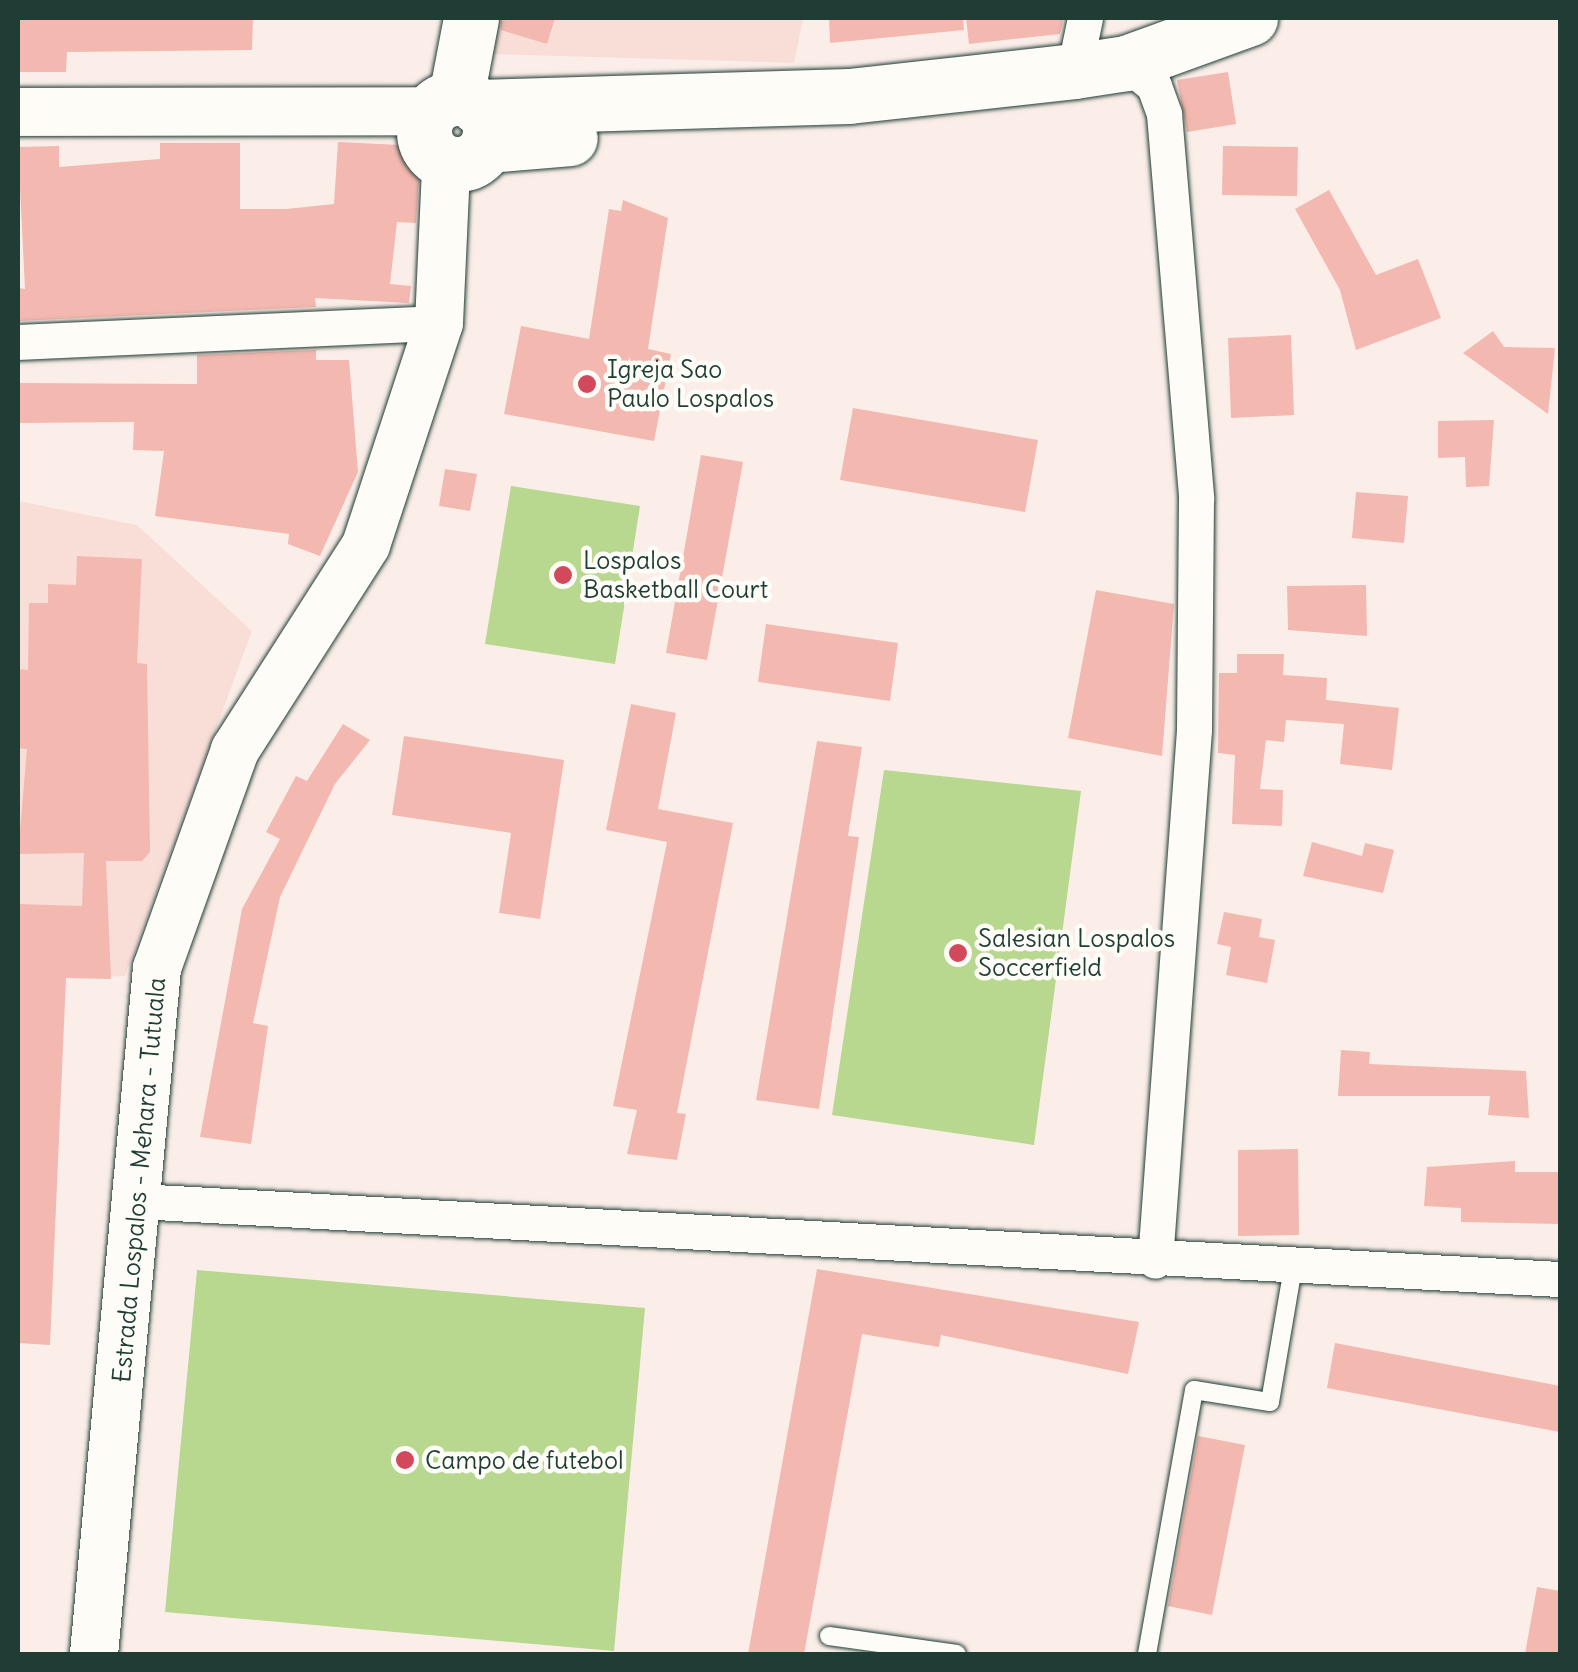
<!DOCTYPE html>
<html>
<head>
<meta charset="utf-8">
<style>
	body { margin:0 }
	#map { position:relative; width:1578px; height:1672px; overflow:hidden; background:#fbeee9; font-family:Delius,sans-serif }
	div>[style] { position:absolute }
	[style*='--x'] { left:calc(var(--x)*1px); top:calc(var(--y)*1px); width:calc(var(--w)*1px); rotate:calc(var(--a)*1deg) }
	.built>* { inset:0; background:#f9ded8 }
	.green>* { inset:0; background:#b8d78f }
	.building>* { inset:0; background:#f3b8af }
	.roads { filter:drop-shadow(0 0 2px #1f3d34) drop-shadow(0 0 2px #1f3d34) }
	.lane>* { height:18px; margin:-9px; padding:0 9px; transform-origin:9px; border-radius:9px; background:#fdfcf7 }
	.street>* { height:35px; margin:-17.5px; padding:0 17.5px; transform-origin:17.5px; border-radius:17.5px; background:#fdfcf7 }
	.secondary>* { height:48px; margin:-24px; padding:0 24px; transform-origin:24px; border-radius:24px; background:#fdfcf7 }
	.primary>* { height:55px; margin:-27.5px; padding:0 27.5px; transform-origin:27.5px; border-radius:27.5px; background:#fdfcf7 }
	.primary>.ring { margin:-27.5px; padding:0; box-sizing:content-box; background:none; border:55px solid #fdfcf7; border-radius:50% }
	.dots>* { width:28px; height:28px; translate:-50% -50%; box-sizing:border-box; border:5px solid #fdfcf7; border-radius:50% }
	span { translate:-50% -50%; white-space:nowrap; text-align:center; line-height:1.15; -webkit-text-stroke:9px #fdfcf7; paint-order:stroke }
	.poi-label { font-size:25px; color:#1f3d34 }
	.left { translate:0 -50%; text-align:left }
	.street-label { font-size:25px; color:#1f3d34 }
	.frame { position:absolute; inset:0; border:20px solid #1f3d34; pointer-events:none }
</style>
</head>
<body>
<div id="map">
	<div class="built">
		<div style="clip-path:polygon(484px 18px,803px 18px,794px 63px,490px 54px)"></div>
		<div style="clip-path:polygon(18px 501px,137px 525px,252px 631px,125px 976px,18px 980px)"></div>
	</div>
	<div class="green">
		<div style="clip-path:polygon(511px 486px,640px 506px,615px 664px,485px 644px)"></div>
		<div style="clip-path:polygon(884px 770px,1081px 791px,1034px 1145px,832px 1115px)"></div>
		<div style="clip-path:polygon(197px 1270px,645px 1308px,614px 1651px,165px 1612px)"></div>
	</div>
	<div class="building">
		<div style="clip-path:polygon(18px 18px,253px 18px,252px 50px,67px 52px,66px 72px,18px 72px)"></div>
		<div style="clip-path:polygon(501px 18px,555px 18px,547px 44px,501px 30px)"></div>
		<div style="clip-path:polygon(829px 18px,963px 18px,964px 30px,830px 43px)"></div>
		<div style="clip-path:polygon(966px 18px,1063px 18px,1063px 21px,1060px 34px,969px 44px)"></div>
		<div style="clip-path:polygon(1228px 72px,1236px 124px,1187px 132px,1177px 80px)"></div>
		<div style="clip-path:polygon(338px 142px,421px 146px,416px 223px,397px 222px,390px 284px,411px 286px,409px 303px,315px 298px,316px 307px,18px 321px,18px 288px,25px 289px,18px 147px,59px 146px,59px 167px,160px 159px,160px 143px,240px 143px,240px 209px,286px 209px,334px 204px)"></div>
		<div style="clip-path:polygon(1223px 146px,1298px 147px,1297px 196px,1222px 195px)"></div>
		<div style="clip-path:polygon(1329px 190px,1376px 275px,1418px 259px,1441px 318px,1356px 350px,1340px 290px,1295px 209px)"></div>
		<div style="clip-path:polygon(623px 200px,668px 218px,648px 349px,671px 354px,654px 441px,504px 414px,521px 326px,589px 339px,609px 209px,621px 211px)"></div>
		<div style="clip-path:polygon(1493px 331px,1504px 347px,1555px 348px,1548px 414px,1463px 353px)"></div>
		<div style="clip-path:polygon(1291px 335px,1294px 415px,1231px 418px,1228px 338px)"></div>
		<div style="clip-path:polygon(316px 350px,316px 360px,349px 360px,358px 472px,320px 556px,288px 544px,289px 534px,155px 516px,164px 451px,133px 450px,134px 422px,18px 423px,18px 383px,197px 384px,197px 355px)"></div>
		<div style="clip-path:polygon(853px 408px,1038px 440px,1025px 512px,840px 480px)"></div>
		<div style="clip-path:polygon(1494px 420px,1489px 486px,1466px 487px,1465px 457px,1438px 458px,1438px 421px)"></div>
		<div style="clip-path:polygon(701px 455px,743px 462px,707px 660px,666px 653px)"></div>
		<div style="clip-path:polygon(445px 469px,477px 474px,470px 511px,439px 506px)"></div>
		<div style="clip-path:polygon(1356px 492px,1408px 496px,1404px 543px,1352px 538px)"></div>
		<div style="clip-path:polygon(77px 556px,142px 559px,137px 663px,147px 664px,150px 852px,142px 861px,106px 861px,111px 979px,66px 978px,50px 1345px,18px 1343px,18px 904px,82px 906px,84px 853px,18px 854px,27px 749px,18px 748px,18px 669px,28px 670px,29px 603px,48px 603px,48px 584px,76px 585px)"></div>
		<div style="clip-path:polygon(1366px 585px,1367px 636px,1288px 630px,1287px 586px)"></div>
		<div style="clip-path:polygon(1096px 590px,1174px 604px,1162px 756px,1068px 738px)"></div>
		<div style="clip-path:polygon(766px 624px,898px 643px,890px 701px,758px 682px)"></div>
		<div style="clip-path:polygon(1237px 654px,1284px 654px,1283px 675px,1327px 678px,1326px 700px,1399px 708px,1392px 770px,1340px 764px,1344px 724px,1286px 720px,1284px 742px,1266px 740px,1260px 789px,1283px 790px,1282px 826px,1232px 824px,1235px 755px,1218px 753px,1219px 673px,1237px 673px)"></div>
		<div style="clip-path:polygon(631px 704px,676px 713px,658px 809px,733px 823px,677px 1113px,686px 1114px,677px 1160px,627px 1154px,637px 1110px,613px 1106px,667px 842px,606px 830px)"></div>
		<div style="clip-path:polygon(343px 724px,370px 740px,335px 784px,280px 897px,253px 1023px,268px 1026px,251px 1144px,200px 1137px,242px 909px,280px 839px,266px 832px,296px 776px,307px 781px)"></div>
		<div style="clip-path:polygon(404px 736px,564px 760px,540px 919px,499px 913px,511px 833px,392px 815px)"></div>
		<div style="clip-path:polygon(817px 741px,862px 747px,848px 836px,859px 837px,819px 1109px,756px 1100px)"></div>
		<div style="clip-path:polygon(1312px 842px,1362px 856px,1365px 843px,1394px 850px,1383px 893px,1303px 876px)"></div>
		<div style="clip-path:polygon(1224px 912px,1262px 919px,1259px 937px,1275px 940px,1267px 983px,1226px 975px,1231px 947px,1217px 944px)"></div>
		<div style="clip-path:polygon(1341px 1050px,1370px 1052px,1369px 1064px,1526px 1071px,1529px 1118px,1488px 1115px,1490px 1096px,1338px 1096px)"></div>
		<div style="clip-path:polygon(1298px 1149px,1299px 1235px,1238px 1236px,1238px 1150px)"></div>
		<div style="clip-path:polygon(1515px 1161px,1515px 1172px,1559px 1172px,1560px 1224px,1461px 1222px,1461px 1208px,1424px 1206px,1427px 1167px)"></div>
		<div style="clip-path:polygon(817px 1269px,1139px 1322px,1128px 1374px,941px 1335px,939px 1347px,862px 1334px,804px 1654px,748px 1654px)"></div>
		<div style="clip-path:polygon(1335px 1343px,1560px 1386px,1560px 1432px,1327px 1388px)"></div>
		<div style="clip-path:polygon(1198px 1436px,1245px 1445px,1212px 1615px,1168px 1606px)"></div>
		<div style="clip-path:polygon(1537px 1587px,1560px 1591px,1560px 1654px,1525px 1654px)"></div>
	</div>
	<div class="roads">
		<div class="lane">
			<div style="--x:829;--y:1636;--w:129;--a:8"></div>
			<div style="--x:1147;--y:1654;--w:268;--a:-79.9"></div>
			<div style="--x:1194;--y:1390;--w:77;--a:9"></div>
			<div style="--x:1270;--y:1402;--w:136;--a:-80.3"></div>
		</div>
		<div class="street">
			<div style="--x:1126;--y:63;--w:36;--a:39"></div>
			<div style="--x:1154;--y:86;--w:30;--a:70"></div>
			<div style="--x:1164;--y:114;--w:386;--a:85.2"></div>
			<div style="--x:1196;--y:499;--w:231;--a:90.5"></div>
			<div style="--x:1194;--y:730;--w:532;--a:94.2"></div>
			<div style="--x:1074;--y:71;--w:54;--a:-78.3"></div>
			<div style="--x:18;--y:342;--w:421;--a:-2.6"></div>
			<div style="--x:137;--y:1201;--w:1425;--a:3.14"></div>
		</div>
		<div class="secondary">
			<div style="--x:18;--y:112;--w:408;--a:-0.1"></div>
			<div style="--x:94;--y:1654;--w:689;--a:-84.75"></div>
			<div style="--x:157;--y:968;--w:232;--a:-70.3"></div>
			<div style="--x:235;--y:750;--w:243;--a:-57.4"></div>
			<div style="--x:366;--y:545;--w:234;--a:-71.8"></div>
			<div style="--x:439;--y:323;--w:155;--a:-87.4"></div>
		</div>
		<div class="primary">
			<div style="--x:456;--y:97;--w:80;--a:-79.2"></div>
			<div class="ring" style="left:424px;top:98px;width:11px;height:11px"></div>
			<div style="--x:478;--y:107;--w:371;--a:-1.7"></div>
			<div style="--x:849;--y:96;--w:226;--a:-6.3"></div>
			<div style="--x:1074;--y:71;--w:53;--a:-8.7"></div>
			<div style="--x:1126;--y:63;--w:132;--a:-19.9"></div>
			<div style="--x:487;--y:145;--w:83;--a:-4.8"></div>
		</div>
	</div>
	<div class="dots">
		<div style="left:587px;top:384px;background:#d1495b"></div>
		<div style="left:563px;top:575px;background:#d1495b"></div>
		<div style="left:958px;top:953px;background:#d1495b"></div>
		<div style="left:405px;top:1460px;background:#d1495b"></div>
	</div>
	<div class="poi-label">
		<span class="left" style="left:607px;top:384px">Igreja Sao<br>Paulo Lospalos</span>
		<span class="left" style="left:583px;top:575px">Lospalos<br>Basketball Court</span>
		<span class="left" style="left:978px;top:953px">Salesian Lospalos<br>Soccerfield</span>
		<span class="left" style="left:425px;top:1460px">Campo de futebol</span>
	</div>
	<div class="street-label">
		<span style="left:139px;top:1180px;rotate:-85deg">Estrada Lospalos - Mehara - Tutuala</span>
	</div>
	<div class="frame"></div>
</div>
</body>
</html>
